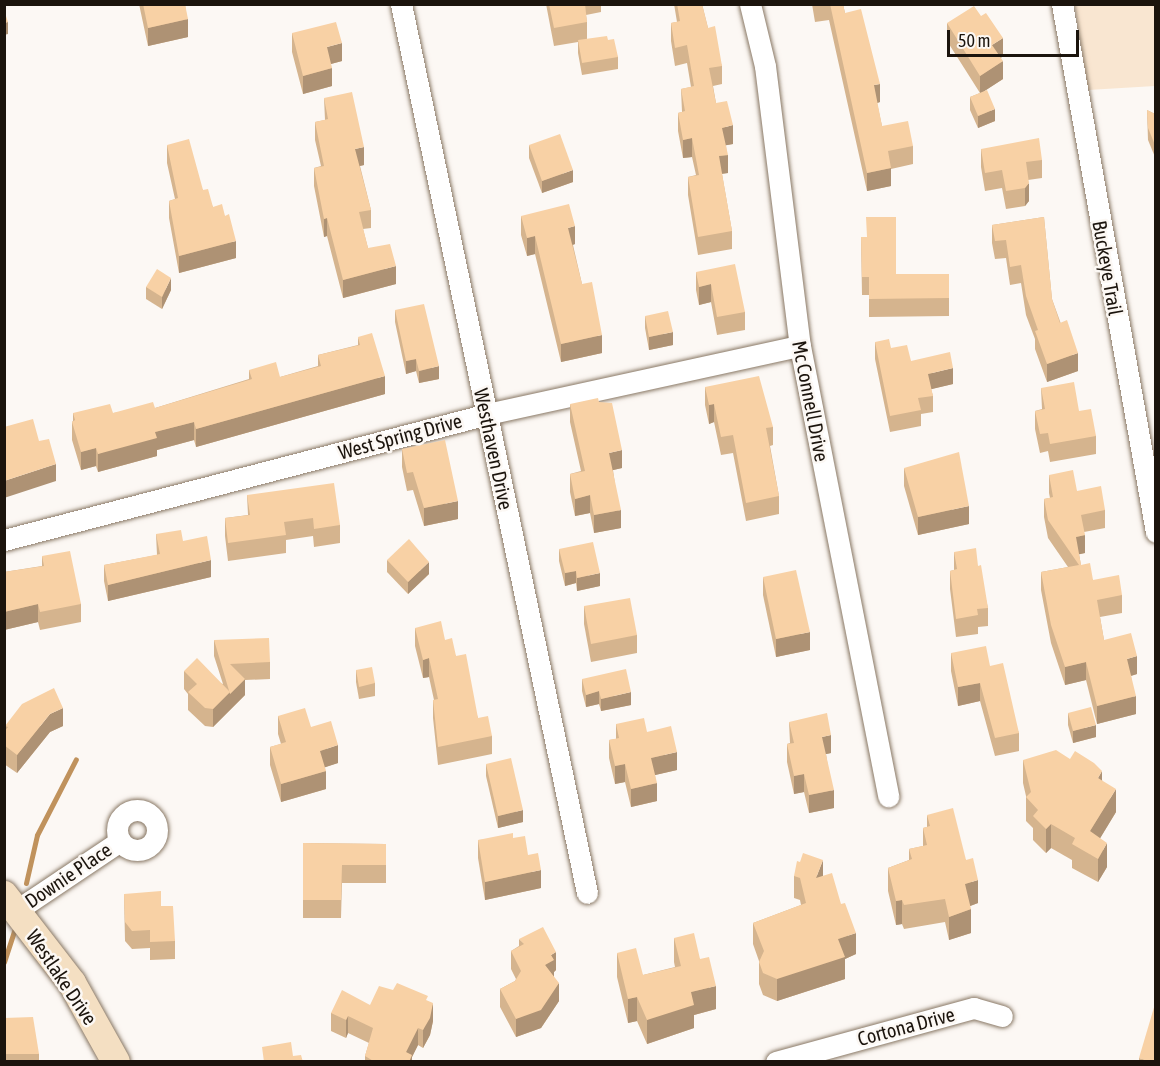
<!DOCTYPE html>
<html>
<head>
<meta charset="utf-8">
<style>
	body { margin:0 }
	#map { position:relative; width:1160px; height:1066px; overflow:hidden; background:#fcf8f4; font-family:"Asap Condensed",sans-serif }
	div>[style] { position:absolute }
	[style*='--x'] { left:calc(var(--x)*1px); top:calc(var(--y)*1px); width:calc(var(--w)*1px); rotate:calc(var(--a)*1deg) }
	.green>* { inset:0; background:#f9e6d1 }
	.stream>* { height:5px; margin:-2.5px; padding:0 2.5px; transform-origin:2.5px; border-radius:2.5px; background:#c0925c }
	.roads { filter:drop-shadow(0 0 2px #897865) drop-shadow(0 0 2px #897865) }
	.street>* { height:21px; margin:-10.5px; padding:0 10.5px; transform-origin:10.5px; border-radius:10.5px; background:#fff }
	.street>.ring { margin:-10.5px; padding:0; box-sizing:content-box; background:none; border:21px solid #fff; border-radius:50% }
	.secondary>* { height:28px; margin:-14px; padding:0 14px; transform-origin:14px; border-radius:14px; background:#f4dfc2 }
	.wall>* { inset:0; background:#d5b48e }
	.shaded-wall>* { inset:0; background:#ae9274 }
	.building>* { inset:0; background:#f8d1a5 }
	span { translate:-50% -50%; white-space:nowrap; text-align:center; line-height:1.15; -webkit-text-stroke:5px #fcf8f4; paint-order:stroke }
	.street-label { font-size:20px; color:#1b140d }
	.frame { position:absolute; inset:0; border:6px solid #1b140d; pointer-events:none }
	.scale { position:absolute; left:947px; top:30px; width:132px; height:27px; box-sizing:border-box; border:3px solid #1b140d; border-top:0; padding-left:8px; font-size:18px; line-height:21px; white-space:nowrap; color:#1b140d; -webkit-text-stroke:4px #fcf8f4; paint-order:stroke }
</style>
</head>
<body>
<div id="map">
	<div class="green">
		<div style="clip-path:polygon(1075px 5px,1155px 5px,1155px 86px,1088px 90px)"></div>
	</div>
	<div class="stream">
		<div style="--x:26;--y:883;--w:49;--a:-77.1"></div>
		<div style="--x:37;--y:835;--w:85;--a:-62.8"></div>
		<div style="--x:4;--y:962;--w:33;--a:-72"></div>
	</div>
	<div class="roads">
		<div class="street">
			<div style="--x:401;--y:4;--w:908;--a:78.18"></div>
			<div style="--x:750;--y:4;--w:64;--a:76.4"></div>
			<div style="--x:765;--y:66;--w:282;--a:82.9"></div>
			<div style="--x:800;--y:346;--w:459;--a:78.9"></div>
			<div style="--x:1062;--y:4;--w:536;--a:79.91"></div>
			<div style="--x:4;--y:540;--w:499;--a:-14.6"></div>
			<div style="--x:487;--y:414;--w:320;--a:-12.3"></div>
			<div class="ring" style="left:117px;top:810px;width:19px;height:19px"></div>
			<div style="--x:17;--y:910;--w:124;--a:-33.8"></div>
			<div style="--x:776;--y:1062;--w:205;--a:-15.3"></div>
			<div style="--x:974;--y:1008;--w:29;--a:16"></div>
		</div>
		<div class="secondary">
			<div style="--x:4;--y:895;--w:111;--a:52.3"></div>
			<div style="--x:72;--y:983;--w:90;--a:60.9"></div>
		</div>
	</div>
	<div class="wall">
		<div style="clip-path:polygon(139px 4px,185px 4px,188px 37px,148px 46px)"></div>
		<div style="clip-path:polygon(546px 4px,601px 4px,601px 12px,586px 15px,587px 22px,587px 39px,608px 40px,618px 57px,618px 69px,582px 75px,578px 53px,578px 42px,554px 46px)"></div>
		<div style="clip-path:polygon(674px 4px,702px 4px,708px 28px,722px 66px,722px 84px,713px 86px,716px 103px,733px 144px,726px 145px,728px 173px,722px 174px,732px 231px,732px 249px,698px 255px,688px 195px,688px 177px,696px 175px,692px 157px,683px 158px,678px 131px,678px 113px,682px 112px,681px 89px,691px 87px,687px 63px,675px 66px,671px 41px,671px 23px,677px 22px)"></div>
		<div style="clip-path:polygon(812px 4px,843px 4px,845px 13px,880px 102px,877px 103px,882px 126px,913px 146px,913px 164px,891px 169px,891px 186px,867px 191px,829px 20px,815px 22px)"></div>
		<div style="clip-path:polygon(947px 23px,1003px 56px,1001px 58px,1003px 79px,984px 91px,995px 121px,978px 128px,970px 110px,970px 97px,980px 93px,947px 41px)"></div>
		<div style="clip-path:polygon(292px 33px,342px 61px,331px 64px,332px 86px,303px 94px,292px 52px)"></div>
		<div style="clip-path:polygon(324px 98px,364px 165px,360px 166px,371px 210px,371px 228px,363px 229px,368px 248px,396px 284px,343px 298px,327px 236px,324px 237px,314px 186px,314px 168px,321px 166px,315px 140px,315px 122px,325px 120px)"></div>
		<div style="clip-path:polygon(1147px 110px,1155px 114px,1155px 157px,1148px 140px)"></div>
		<div style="clip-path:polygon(167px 145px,203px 190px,213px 207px,225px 216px,236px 258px,179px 273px,169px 218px,169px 201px,175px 199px,167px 163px)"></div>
		<div style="clip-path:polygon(529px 145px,573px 182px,542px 193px,529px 158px)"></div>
		<div style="clip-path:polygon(981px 149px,1042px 160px,1042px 178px,1028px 180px,1029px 201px,1025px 206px,1006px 209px,1002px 188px,985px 191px,981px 167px)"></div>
		<div style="clip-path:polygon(521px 216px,575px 244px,573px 245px,582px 284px,602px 353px,561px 362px,535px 254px,527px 256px,521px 235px)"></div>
		<div style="clip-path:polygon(1044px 217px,1052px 299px,1078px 371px,1047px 382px,1035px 349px,1035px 339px,1026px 315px,1021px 283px,1010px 285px,1006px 258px,995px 259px,992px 243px,992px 225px)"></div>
		<div style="clip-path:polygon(861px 237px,896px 274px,949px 274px,949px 316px,869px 317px,869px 295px,862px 295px)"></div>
		<div style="clip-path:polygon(696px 272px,745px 312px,745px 330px,717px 335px,711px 302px,699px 305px,696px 290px)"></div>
		<div style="clip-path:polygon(146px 287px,171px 290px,162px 309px,146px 299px)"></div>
		<div style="clip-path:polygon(395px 310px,439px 379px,419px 383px,416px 371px,406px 374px,395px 322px)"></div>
		<div style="clip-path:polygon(645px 316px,673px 345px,649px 350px,645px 328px)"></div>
		<div style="clip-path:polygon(358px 337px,385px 394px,196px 447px,194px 440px,157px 450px,157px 456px,98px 472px,96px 466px,81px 470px,72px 440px,72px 422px,73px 421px,73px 413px,113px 413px,155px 408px,249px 379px,249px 370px,280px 377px,318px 366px,318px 355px,358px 345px)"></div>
		<div style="clip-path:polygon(875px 342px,891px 348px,911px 361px,953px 384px,931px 389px,933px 396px,933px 412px,921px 414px,921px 426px,890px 432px,875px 359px)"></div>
		<div style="clip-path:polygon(705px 387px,773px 427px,773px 445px,770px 446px,779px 496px,779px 514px,746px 521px,733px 453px,721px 455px,714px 422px,709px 424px,705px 405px)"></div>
		<div style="clip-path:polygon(1041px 388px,1079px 411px,1096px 436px,1096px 454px,1050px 462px,1048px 451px,1040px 453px,1035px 429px,1035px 411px,1042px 409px)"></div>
		<div style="clip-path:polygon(570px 404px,622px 468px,613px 470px,621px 528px,594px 533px,590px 513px,575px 516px,570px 492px,570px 474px,581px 471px,570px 422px)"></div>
		<div style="clip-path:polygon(402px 449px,458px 519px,424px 526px,413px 490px,407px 491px,402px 467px)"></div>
		<div style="clip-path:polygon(904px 468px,969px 524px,918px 535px,904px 486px)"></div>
		<div style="clip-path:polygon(1049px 475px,1077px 491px,1105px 510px,1105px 528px,1084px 532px,1085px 553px,1079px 554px,1081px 565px,1093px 580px,1122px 595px,1122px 613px,1100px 617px,1104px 640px,1137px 674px,1131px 676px,1136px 714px,1097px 724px,1086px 680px,1065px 685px,1051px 643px,1041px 590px,1041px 572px,1068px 567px,1048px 538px,1044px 517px,1044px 499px,1050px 498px,1049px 493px)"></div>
		<div style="clip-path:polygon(247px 495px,340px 525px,340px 543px,314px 547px,313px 536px,286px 540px,286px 553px,228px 561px,225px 536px,225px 518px,248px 515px)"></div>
		<div style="clip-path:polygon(156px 534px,183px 541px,211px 577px,108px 601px,104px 581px,104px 565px,157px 555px)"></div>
		<div style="clip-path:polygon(559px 549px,600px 586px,577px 591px,576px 583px,565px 586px,559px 561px)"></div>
		<div style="clip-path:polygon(954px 552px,978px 566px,988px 608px,988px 626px,978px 627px,978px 634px,956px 637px,950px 589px,950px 571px,954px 570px)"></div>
		<div style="clip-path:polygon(42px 556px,81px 604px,81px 622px,40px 630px,38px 622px,4px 630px,4px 572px,42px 566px)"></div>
		<div style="clip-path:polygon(387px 560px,429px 574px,408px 594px,387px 572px)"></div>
		<div style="clip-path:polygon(763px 577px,810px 650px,776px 657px,763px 595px)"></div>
		<div style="clip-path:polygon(584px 606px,637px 635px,637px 653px,591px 662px,584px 624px)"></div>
		<div style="clip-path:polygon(415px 628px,445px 640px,456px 656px,478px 718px,492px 736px,492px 754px,438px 765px,433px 718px,433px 700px,434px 700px,429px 677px,423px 678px,415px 646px)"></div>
		<div style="clip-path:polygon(214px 640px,270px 662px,270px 679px,245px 680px,245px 695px,230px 710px,230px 709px,230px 710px,213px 727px,205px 726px,188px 710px,188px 694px,184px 689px,184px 671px,223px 684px,214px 656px)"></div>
		<div style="clip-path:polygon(951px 653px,990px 666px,1019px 733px,1019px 751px,995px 756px,980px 701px,958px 706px,951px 671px)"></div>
		<div style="clip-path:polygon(356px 670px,375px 683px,375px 696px,359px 699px,356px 682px)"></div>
		<div style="clip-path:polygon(582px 679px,631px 705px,601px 711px,599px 704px,586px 707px,582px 691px)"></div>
		<div style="clip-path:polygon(1068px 713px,1096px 737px,1073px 743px,1068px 725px)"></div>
		<div style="clip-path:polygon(278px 716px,311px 727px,338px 763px,325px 767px,326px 789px,281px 802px,270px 765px,270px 747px,281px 744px,278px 734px)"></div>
		<div style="clip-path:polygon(789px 722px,831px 753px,826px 754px,834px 808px,809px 813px,804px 792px,794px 794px,787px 762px,787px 744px,790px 743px)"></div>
		<div style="clip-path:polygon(616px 724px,647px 732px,677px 770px,655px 775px,657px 801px,631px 807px,625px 782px,615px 784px,609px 758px,609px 740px,616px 739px)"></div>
		<div style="clip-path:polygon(5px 726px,63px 726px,50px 732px,17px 773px,4px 764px)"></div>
		<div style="clip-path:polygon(1023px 760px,1102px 780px,1116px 812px,1100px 838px,1107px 867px,1098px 882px,1072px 868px,1072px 860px,1051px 848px,1046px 853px,1033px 840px,1033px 828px,1026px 821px,1026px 796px,1023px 783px)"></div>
		<div style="clip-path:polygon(486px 764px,523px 822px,498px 828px,486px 776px)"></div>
		<div style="clip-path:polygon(927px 815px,966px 860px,978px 903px,970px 906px,971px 933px,949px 940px,945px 922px,904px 929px,902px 924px,896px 925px,888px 891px,888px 868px,909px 860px,909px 849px,923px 846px,923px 828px,927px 827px)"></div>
		<div style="clip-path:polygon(513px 838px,541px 888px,485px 900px,478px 858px,478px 840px)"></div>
		<div style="clip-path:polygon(303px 843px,386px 844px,386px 883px,342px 883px,341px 918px,303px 918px)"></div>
		<div style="clip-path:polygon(794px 876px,823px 876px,856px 954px,845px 959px,845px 979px,777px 1001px,763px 995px,759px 984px,759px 961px,753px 944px,753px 923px,801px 905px,800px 900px,794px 898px)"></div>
		<div style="clip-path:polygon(124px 894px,161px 906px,175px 941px,175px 959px,150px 960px,150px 948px,132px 949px,125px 941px)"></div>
		<div style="clip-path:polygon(674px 938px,700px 959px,716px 1009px,694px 1015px,694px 1028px,647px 1044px,637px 1021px,628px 1023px,617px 977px,617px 953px,643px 975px,675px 967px,674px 962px)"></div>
		<div style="clip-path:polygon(519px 939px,556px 970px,554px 972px,554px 977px,559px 1001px,541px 1028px,516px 1037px,500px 1007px,500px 989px,515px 981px,516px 979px,511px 969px,511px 951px,519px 946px)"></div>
		<div style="clip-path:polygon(428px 1001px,433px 1021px,430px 1035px,423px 1048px,418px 1045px,412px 1057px,412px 1062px,365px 1062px,365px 1056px,369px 1043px,348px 1033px,346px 1038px,331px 1031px,331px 1013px,370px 1005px)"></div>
		<div style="clip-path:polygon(4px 1018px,39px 1054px,39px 1062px,4px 1062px)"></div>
		<div style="clip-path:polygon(1139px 1058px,1155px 1062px,1139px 1062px)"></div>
	</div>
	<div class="shaded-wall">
		<div style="clip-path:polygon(188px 19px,188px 37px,148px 46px,148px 28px)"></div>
		<div style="clip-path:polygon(8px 22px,8px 34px,4px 35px,4px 23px)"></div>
		<div style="clip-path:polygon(1003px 38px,1003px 56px,992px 63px,992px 45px)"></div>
		<div style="clip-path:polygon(342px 43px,342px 61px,327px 65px,327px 47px)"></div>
		<div style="clip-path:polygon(1003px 61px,1003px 79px,980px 94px,980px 76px)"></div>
		<div style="clip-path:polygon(332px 68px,332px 86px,303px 94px,303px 76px)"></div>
		<div style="clip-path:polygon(880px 84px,880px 102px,874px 104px,874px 85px)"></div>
		<div style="clip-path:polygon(995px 109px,995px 121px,978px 128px,978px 116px)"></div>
		<div style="clip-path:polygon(733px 125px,733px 144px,722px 146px,722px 128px)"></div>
		<div style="clip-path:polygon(692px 138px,692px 157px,683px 158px,683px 140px)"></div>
		<div style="clip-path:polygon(364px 147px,364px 165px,355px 167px,355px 149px)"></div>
		<div style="clip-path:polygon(728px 155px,728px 173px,719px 174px,719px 156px)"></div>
		<div style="clip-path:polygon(891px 168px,891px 186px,867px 191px,867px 173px)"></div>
		<div style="clip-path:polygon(573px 170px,573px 182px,542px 193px,542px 181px)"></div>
		<div style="clip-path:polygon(1029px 183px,1029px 201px,1025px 206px,1025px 188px)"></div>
		<div style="clip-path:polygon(327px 218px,327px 236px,324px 237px,324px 219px)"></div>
		<div style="clip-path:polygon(575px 226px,575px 244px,568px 246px,568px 228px)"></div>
		<div style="clip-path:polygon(535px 236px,535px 254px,527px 256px,527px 238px)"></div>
		<div style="clip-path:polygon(236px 241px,236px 258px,179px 273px,179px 256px)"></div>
		<div style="clip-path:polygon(396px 266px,396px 284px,343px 298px,343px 280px)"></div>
		<div style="clip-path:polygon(171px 278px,171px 290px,162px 309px,162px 297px)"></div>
		<div style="clip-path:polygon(711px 284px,711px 302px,699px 305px,699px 287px)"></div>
		<div style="clip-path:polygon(673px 332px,673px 345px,649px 350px,649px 337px)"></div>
		<div style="clip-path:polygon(602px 335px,602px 353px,561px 362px,561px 344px)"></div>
		<div style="clip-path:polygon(1078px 353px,1078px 371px,1047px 382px,1047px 364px)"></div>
		<div style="clip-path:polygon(416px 359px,416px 371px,406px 374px,406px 361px)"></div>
		<div style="clip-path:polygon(439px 366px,439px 379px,419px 383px,419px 371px)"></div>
		<div style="clip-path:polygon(953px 368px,953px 384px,928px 390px,928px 374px)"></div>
		<div style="clip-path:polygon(385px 376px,385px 394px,196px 447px,196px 429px)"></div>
		<div style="clip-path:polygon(714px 404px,714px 422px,709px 424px,709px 405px)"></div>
		<div style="clip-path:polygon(194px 422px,194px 440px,157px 450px,157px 456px,98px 472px,98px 454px,155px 432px)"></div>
		<div style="clip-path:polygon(96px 448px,96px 466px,81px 470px,81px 452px)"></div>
		<div style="clip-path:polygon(622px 450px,622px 468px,609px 471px,609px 453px)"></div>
		<div style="clip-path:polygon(56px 464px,56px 481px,4px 498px,4px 481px)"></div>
		<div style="clip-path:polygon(590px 495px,590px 513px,575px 516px,575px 499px)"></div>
		<div style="clip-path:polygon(458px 501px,458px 519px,424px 526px,424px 508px)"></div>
		<div style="clip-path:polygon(969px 506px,969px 524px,918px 535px,918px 517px)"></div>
		<div style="clip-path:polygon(621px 510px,621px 528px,594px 533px,594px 515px)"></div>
		<div style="clip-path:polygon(1085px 535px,1085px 553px,1076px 555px,1076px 537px)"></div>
		<div style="clip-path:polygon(211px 560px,211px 577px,108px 601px,108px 585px)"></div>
		<div style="clip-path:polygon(429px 562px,429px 574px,408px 594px,408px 582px)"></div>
		<div style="clip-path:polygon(576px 571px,576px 583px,565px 586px,565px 573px)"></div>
		<div style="clip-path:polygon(600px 573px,600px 586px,577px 591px,577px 578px)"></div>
		<div style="clip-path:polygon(38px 604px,38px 622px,4px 630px,4px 612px)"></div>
		<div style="clip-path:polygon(810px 632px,810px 650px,776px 657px,776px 639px)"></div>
		<div style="clip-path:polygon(1137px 656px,1137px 674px,1127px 677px,1127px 659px)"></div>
		<div style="clip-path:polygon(429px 658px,429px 677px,423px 678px,423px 660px)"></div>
		<div style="clip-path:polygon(1086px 662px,1086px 680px,1065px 685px,1065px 667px)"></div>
		<div style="clip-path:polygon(245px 679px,245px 695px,230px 710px,230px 694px)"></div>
		<div style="clip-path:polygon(980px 683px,980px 701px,958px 706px,958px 687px)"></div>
		<div style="clip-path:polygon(599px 691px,599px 704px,586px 707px,586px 695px)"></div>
		<div style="clip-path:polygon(230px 692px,230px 710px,213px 727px,213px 709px)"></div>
		<div style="clip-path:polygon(631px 692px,631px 705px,601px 711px,601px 699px)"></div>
		<div style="clip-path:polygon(1136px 696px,1136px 714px,1097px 724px,1097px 706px)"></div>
		<div style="clip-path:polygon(63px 708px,63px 726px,50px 732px,17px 773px,17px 755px,50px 714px)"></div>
		<div style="clip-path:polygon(1096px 725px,1096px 737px,1073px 743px,1073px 731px)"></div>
		<div style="clip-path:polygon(831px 735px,831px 753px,822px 755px,822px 737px)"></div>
		<div style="clip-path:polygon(338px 745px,338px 763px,320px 769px,320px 751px)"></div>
		<div style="clip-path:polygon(677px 752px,677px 770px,651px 776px,651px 758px)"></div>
		<div style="clip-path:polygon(625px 764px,625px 782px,615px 784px,615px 766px)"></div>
		<div style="clip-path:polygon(326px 771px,326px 789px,281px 802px,281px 784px)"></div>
		<div style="clip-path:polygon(1102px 771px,1102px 795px,1098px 778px)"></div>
		<div style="clip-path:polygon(804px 774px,804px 792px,794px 794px,794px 776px)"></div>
		<div style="clip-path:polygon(657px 783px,657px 801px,631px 807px,631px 789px)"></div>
		<div style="clip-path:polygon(1116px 789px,1116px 812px,1090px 855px,1090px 831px)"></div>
		<div style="clip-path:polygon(834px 790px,834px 808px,809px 813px,809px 795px)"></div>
		<div style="clip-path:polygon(523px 810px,523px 822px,498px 828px,498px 816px)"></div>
		<div style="clip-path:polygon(1051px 824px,1051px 848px,1046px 853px,1046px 829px)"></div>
		<div style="clip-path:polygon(1107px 843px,1107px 867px,1098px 882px,1098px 859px)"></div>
		<div style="clip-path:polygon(823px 860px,823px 881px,816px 878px)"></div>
		<div style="clip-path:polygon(541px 870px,541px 888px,485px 900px,485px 882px)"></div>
		<div style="clip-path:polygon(978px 880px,978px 903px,965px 908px,965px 884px)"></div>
		<div style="clip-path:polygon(902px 900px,902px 924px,896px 925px,896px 901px)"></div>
		<div style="clip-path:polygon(971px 909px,971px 933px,949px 940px,949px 917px)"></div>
		<div style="clip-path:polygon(856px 933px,856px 954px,845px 959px,845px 979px,777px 1001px,777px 979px,838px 939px)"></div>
		<div style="clip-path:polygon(556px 952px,556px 970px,554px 972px,554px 978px,545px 965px,551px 955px)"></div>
		<div style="clip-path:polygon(559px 983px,559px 1001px,541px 1028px,516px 1037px,516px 1019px)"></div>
		<div style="clip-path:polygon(716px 986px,716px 1009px,694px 1015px,694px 1028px,647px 1044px,647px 1020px,691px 992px)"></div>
		<div style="clip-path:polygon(637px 997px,637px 1021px,628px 1023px,628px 999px)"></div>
		<div style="clip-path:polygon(433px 1003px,433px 1021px,430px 1035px,423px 1048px,423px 1030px)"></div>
		<div style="clip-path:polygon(348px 1016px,348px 1033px,346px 1038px,346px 1020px)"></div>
		<div style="clip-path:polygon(418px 1028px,418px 1045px,412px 1057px,412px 1062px,406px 1062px,406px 1052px)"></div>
	</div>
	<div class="building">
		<div style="clip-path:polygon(143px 4px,185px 4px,188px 19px,148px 28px)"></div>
		<div style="clip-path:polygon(549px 4px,585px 4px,587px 22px,554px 28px)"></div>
		<div style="clip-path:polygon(677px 4px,702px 4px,708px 28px,715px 26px,722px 66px,709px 68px,716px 103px,727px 101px,733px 125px,722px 128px,728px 155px,719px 156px,732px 231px,698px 237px,688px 177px,699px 175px,692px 138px,683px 140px,678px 113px,685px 111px,681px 89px,694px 86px,687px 45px,675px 48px,671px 23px,680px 21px)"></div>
		<div style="clip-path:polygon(830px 4px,843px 4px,845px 13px,861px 9px,880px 84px,874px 85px,882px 126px,908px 121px,913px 146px,888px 151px,891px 168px,867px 173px)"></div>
		<div style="clip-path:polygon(974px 6px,981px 16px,986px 13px,1003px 38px,992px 45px,1003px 61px,980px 76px,947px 23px)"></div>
		<div style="clip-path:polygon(4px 10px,8px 22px,4px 23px)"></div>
		<div style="clip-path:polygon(336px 22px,342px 43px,327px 47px,332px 68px,303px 76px,292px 33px)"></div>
		<div style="clip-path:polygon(607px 36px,608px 40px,614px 39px,618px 57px,582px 63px,578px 40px)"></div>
		<div style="clip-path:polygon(987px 90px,995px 109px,978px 116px,970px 97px)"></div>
		<div style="clip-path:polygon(352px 92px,364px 147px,355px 149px,371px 210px,359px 212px,368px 248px,390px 244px,396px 266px,343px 280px,327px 218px,324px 219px,314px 168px,324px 166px,315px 122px,328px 119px,324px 98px)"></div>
		<div style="clip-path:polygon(1147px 110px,1155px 114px,1155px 145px,1148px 128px)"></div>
		<div style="clip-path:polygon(560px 134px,573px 170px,542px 181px,529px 145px)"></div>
		<div style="clip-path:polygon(1039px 138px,1042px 160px,1026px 162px,1029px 183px,1025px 188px,1006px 191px,1002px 170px,985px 173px,981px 149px)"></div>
		<div style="clip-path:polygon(189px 139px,203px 190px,208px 189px,213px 207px,222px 204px,225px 216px,229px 214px,236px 241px,179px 256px,169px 201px,178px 198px,167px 145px)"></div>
		<div style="clip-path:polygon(569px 204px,575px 226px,568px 228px,582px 284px,592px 282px,602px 335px,561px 344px,535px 236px,527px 238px,521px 216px)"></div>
		<div style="clip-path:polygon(866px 217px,896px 217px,896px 274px,949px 274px,949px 298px,869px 299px,869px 277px,862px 277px,861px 237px,867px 237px)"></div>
		<div style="clip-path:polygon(1044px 217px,1052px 299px,1060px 323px,1067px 320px,1078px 353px,1047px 364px,1035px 331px,1038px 330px,1026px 296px,1021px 265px,1010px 267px,1006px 240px,995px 241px,992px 225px)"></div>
		<div style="clip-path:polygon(735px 264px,745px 312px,717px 317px,711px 284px,699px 287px,696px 272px)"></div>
		<div style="clip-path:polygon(157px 269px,171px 278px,162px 297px,146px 287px)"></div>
		<div style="clip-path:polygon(424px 304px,439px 366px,419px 371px,416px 359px,406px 361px,395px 310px)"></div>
		<div style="clip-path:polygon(668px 311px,673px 332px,649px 337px,645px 316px)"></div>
		<div style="clip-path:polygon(372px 333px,385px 376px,196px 429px,194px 422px,155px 432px,157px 438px,98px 454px,96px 448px,81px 452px,72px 422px,75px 420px,73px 413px,110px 404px,113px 413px,153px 402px,155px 408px,252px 379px,249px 370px,276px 362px,280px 377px,321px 366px,318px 355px,360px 345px,358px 337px)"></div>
		<div style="clip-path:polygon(889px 339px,891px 348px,907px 345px,911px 361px,950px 352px,953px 368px,928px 374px,933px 396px,918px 398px,921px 410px,890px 416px,875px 342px)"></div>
		<div style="clip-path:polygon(759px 376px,773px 427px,766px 428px,779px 496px,746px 503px,733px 435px,721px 437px,714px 404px,709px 405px,705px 387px)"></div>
		<div style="clip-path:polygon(1074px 382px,1079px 411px,1091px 409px,1096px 436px,1050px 444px,1048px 433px,1040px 434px,1035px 411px,1045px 409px,1041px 388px)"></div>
		<div style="clip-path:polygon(598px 398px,599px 402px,612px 403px,622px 450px,609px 453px,621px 510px,594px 515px,590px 495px,575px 499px,570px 474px,585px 471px,570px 404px)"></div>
		<div style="clip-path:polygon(33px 419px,39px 441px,49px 439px,56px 464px,4px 481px,4px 427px)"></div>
		<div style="clip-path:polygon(445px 440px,458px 501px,424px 508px,413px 472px,407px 473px,402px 449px)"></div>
		<div style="clip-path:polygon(959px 452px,969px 506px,918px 517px,904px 468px)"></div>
		<div style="clip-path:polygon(1073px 470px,1077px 491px,1101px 486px,1105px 510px,1081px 515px,1085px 535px,1076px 537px,1081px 565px,1090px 563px,1093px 580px,1119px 575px,1122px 595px,1097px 600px,1104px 640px,1131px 633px,1137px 656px,1127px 659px,1136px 696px,1097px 706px,1086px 662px,1065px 667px,1051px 625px,1041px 572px,1079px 565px,1048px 520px,1044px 499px,1053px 497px,1049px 475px)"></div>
		<div style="clip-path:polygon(334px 483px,340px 525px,314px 529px,313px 518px,284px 522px,286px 535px,228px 543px,225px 518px,250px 515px,247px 495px)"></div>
		<div style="clip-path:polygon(181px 530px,183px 541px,207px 536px,211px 560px,108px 585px,104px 565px,160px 554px,156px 534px)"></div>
		<div style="clip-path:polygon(409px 539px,429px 562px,408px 582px,387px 560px)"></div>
		<div style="clip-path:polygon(593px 542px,600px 573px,577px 578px,576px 571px,565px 573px,559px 549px)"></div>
		<div style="clip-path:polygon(976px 548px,978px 566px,981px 565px,988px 608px,977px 609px,978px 615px,956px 619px,950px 571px,957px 569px,954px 552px)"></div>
		<div style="clip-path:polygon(70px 551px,81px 604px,40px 612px,38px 604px,4px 612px,4px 572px,44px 566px,42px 556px)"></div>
		<div style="clip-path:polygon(796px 570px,810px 632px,776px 639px,763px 577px)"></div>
		<div style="clip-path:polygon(630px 598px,637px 635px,591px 644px,584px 606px)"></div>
		<div style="clip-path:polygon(441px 621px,445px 640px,452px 638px,456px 656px,466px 654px,478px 718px,488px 716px,492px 736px,438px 747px,433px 700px,438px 699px,429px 658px,423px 660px,415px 628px)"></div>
		<div style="clip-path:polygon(269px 638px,270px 662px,230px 664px,245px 679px,230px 694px,214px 640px)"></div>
		<div style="clip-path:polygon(986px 646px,990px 666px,1003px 663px,1019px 733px,995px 738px,980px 683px,958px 687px,951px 653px)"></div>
		<div style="clip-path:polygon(197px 658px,230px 692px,213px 709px,205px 708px,188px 692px,197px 684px,184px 671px)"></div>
		<div style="clip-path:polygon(372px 667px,375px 683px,359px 687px,356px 670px)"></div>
		<div style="clip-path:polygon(626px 669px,631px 692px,601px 699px,599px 691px,586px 695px,582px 679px)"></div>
		<div style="clip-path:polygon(54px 688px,63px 708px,50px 714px,17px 755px,4px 745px,4px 732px,8px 727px,5px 726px,22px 704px)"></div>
		<div style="clip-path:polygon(1091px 707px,1096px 725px,1073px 731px,1068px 713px)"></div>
		<div style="clip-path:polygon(305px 708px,311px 727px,331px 721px,338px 745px,320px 751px,326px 771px,281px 784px,270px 747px,286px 742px,278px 716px)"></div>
		<div style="clip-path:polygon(827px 713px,831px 735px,822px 737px,834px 790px,809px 795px,804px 774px,794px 776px,787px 744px,794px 743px,789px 722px)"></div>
		<div style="clip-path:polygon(644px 718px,647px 732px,671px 726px,677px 752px,651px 758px,657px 783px,631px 789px,625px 764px,615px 766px,609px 740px,619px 738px,616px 724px)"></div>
		<div style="clip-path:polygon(1056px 750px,1070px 759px,1075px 751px,1094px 763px,1102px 771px,1098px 778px,1116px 789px,1090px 831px,1107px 843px,1098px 859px,1072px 844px,1075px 838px,1051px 824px,1046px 829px,1033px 816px,1038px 810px,1026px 797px,1031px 792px,1023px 760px)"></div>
		<div style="clip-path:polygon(511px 758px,523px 810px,498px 816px,486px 764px)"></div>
		<div style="clip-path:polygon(953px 808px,966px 860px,973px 858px,978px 880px,965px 884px,971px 909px,949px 917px,945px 899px,904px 905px,902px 900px,896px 901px,888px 868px,912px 859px,909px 849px,927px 845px,923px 828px,930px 826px,927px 815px)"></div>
		<div style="clip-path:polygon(513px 833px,513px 838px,525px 836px,528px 855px,538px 853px,541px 870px,485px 882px,478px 840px)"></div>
		<div style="clip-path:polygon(303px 843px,386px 844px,386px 865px,342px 865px,341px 900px,303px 900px)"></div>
		<div style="clip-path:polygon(803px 853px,823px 860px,816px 878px,832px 873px,841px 904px,845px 903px,856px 933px,838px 939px,845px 957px,777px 979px,763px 973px,759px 962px,764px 951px,753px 923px,806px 903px,800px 878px,794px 876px,797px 861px,800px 862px)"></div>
		<div style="clip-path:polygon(161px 891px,161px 906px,173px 906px,175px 941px,150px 942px,150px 930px,132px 931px,125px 922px,124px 894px)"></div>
		<div style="clip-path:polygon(543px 927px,556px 952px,551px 955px,554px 960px,545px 965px,559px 983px,541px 1010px,516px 1019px,500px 989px,515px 981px,521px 971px,511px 951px,524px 944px,519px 939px)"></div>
		<div style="clip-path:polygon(694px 933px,700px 959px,709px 957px,716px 986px,691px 992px,694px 1005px,647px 1020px,637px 997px,628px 999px,617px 953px,636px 948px,643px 975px,681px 966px,674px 938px)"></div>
		<div style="clip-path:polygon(397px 983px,428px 996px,426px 1000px,433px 1003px,430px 1018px,423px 1030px,418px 1028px,406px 1052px,412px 1055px,409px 1062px,375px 1062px,365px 1056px,373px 1028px,348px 1016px,346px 1020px,331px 1013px,342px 990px,370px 1005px,379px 986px,393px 990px)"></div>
		<div style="clip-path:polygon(1155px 1004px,1155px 1062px,1151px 1062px,1139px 1058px)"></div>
		<div style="clip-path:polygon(33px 1017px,39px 1054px,4px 1054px,4px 1018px)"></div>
		<div style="clip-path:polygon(291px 1042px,293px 1056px,301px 1055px,303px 1062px,264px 1062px,262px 1047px)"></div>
	</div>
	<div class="street-label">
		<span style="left:1108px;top:268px;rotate:80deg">Buckeye Trail</span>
		<span style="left:811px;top:401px;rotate:79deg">Mc Connell Drive</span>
		<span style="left:400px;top:436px;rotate:-15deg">West Spring Drive</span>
		<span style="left:494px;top:449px;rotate:78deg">Westhaven Drive</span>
		<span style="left:68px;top:875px;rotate:-34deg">Downie Place</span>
		<span style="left:62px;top:977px;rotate:56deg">Westlake Drive</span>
		<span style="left:906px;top:1026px;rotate:-15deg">Cortona Drive</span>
	</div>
	<div class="frame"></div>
	<div class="scale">50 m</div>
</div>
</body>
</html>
